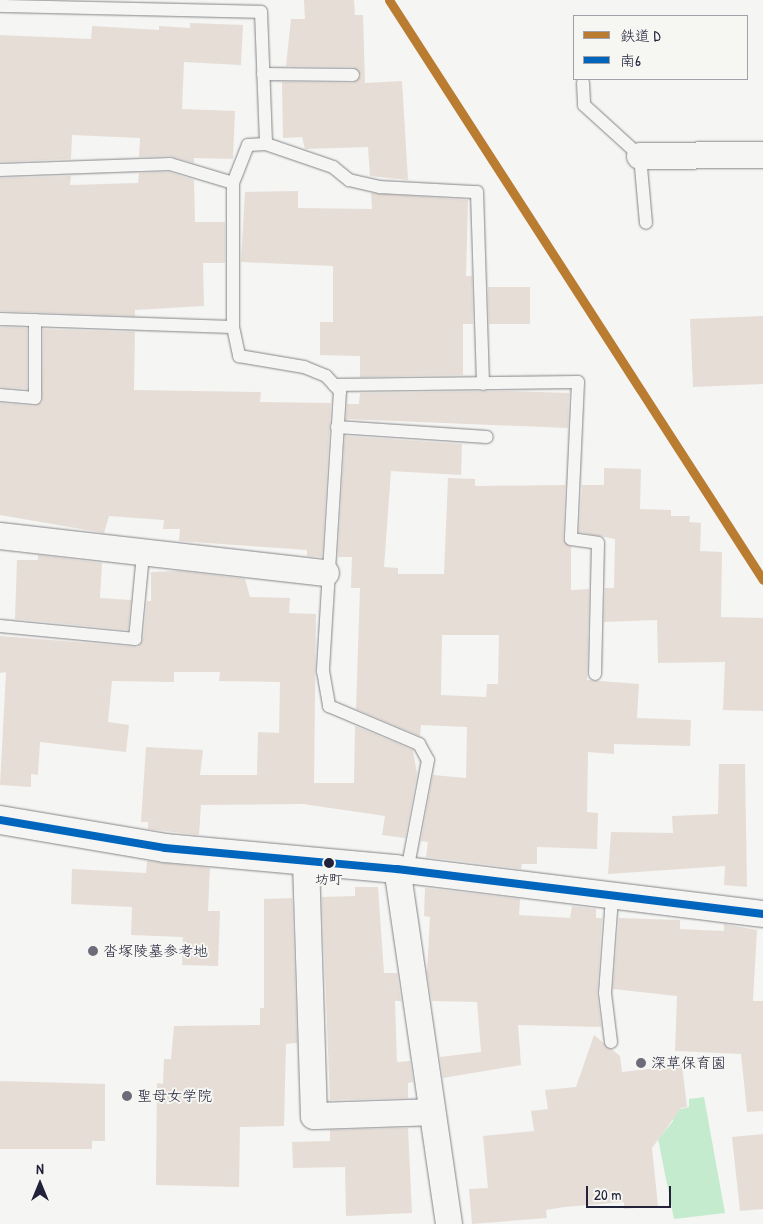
<!DOCTYPE html>
<html>
<head>
<meta charset="utf-8">
<style>
	body { margin:0 }
	#map { position:relative; width:763px; height:1224px; overflow:hidden; background:#f5f5f3; font-family:"Patrick Hand","Klee One",sans-serif }
	div>[style] { position:absolute }
	[style*='--x'] { left:calc(var(--x)*1px); top:calc(var(--y)*1px); width:calc(var(--w)*1px); rotate:calc(var(--a)*1deg) }
	.green>* { inset:0; background:#c5ebce }
	.building>* { inset:0; background:#e6ddd6 }
	.roads { filter:drop-shadow(0 0 1px #858589) drop-shadow(0 0 1px #858589) }
	.service>* { height:12px; margin:-6px; padding:0 6px; transform-origin:6px; border-radius:6px; background:#f5f5f3 }
	.minor>* { height:26px; margin:-13px; padding:0 13px; transform-origin:13px; border-radius:13px; background:#f5f5f3 }
	.tertiary>* { height:28px; margin:-14px; padding:0 14px; transform-origin:14px; border-radius:14px; background:#f5f5f3 }
	.bus-1>* { height:8px; margin:-4px; padding:0 4px; transform-origin:4px; border-radius:4px; background:#0065bd }
	.rail-1>* { height:9px; margin:-4.5px; padding:0 4.5px; transform-origin:4.5px; border-radius:4.5px; background:#ba7c31 }
	.dots>* { width:14px; height:14px; translate:-50% -50%; box-sizing:border-box; border:2px solid #f6f6f2; border-radius:50% }
	span { translate:-50% -50%; white-space:nowrap; text-align:center; line-height:1.15; -webkit-text-stroke:4px #f6f6f2; paint-order:stroke }
	.bus-label { font-size:14px; color:#22223b }
	.poi-label { font-size:15px; color:#22223b }
	.left { translate:0 -50%; text-align:left }
	.legend { position:absolute; left:573px; top:15px; width:175px; height:65px; box-sizing:border-box; background:#f6f6f2; border:1px solid #a1a1a9; margin:0; padding:6px 9px; list-style:none; font-size:15px; color:#22223b }
	.legend li { display:flex; align-items:center; gap:10px; height:25px }
	.legend b { width:25px; border:1px solid #a1a1a9 }
	.north { position:absolute; left:15px; top:1159px; width:50px; height:50px; -webkit-text-stroke:4px #f6f6f2; paint-order:stroke; rotate:0deg; font-size:14px; font-weight:700; line-height:20px; text-align:center; color:#22223b }
	.north::after { content:''; display:block; margin:auto; width:18px; height:22px; background:#22223b; clip-path:polygon(50% 0,100% 100%,50% 72%,0 100%) }
	.scale { position:absolute; left:586px; top:1186px; width:85px; height:22px; box-sizing:border-box; border:2px solid #22223b; border-top:0; padding-left:6px; font-size:15px; line-height:18px; white-space:nowrap; color:#22223b; -webkit-text-stroke:4px #f6f6f2; paint-order:stroke }
</style>
</head>
<body>
<div id="map">
	<div class="green">
		<div style="clip-path:polygon(704px 1097px,725px 1213px,674px 1219px,658px 1139px,673px 1121px,673px 1111px,689px 1107px,689px 1099px)"></div>
	</div>
	<div class="building">
		<div style="clip-path:polygon(304px 0,354px 0,355px 15px,363px 15px,365px 83px,402px 81px,408px 180px,370px 176px,368px 147px,305px 149px,302px 137px,283px 138px,282px 82px,353px 83px,361px 76px,353px 67px,286px 66px,291px 19px,305px 19px)"></div>
		<div style="clip-path:polygon(190px 23px,243px 25px,241px 65px,184px 62px,182px 109px,235px 111px,233px 159px,194px 158px,194px 163px,170px 156px,139px 157px,140px 138px,72px 135px,71px 159px,0 162px,0 35px,91px 39px,92px 26px,159px 30px,159px 26px,190px 28px)"></div>
		<div style="clip-path:polygon(169px 172px,194px 180px,195px 222px,225px 222px,225px 263px,203px 263px,204px 306px,135px 310px,135px 316px,0 311px,0 178px,71px 176px,70px 185px,138px 183px,139px 173px)"></div>
		<div style="clip-path:polygon(298px 191px,298px 208px,372px 209px,371px 193px,468px 200px,466px 276px,472px 276px,473px 324px,463px 324px,463px 375px,360px 377px,360px 356px,320px 355px,320px 322px,333px 322px,333px 266px,241px 262px,245px 192px)"></div>
		<div style="clip-path:polygon(488px 287px,530px 287px,530px 324px,489px 324px)"></div>
		<div style="clip-path:polygon(763px 316px,763px 384px,693px 387px,690px 319px)"></div>
		<div style="clip-path:polygon(0 327px,27px 328px,27px 389px,0 387px)"></div>
		<div style="clip-path:polygon(43px 329px,135px 332px,134px 390px,261px 392px,260px 402px,331px 403px,322px 557px,307px 556px,307px 550px,179px 541px,180px 529px,163px 529px,164px 520px,109px 516px,104px 533px,0 515px,0 403px,34px 406px,42px 402px)"></div>
		<div style="clip-path:polygon(505px 391px,569px 393px,568px 428px,346px 419px,347px 404px,359px 404px,360px 393px)"></div>
		<div style="clip-path:polygon(evenodd,345px 436px,462px 444px,461px 475px,391px 471px,384px 567px,398px 568px,398px 574px,444px 574px,448px 478px,475px 479px,475px 486px,565px 485px,563px 539px,571px 547px,571px 590px,589px 589px,587px 680px,639px 684px,637px 718px,691px 720px,690px 746px,614px 744px,614px 754px,588px 752px,587px 812px,598px 813px,597px 849px,537px 847px,537px 864px,522px 864px,521px 869px,426px 857px,428px 842px,421px 841px,433px 775px,466px 778px,467px 727px,421px 725px,420px 736px,356px 709px,360px 588px,351px 588px,352px 557px,338px 557px,345px 436px,442px 635px,499px 635px,498px 684px,487px 684px,486px 697px,441px 695px,442px 635px)"></div>
		<div style="clip-path:polygon(604px 468px,641px 469px,640px 509px,671px 510px,671px 516px,690px 516px,689px 522px,701px 523px,700px 551px,722px 552px,721px 617px,763px 618px,763px 711px,723px 710px,725px 662px,658px 663px,657px 620px,604px 622px,605px 588px,614px 588px,615px 539px,579px 532px,582px 485px,604px 485px)"></div>
		<div style="clip-path:polygon(38px 555px,102px 563px,100px 598px,131px 600px,128px 630px,15px 619px,17px 560px,38px 560px)"></div>
		<div style="clip-path:polygon(179px 571px,245px 579px,250px 597px,290px 598px,289px 613px,316px 614px,314px 783px,354px 783px,355px 726px,413px 750px,417px 774px,405px 838px,382px 835px,385px 816px,303px 804px,201px 805px,199px 835px,148px 829px,148px 822px,141px 822px,146px 747px,203px 750px,200px 775px,257px 775px,258px 732px,279px 733px,280px 682px,219px 681px,220px 672px,174px 672px,174px 682px,112px 681px,108px 722px,129px 725px,126px 752px,40px 742px,38px 775px,31px 774px,31px 787px,0 785px,6px 672px,0 673px,0 636px,138px 647px,143px 640px,147px 601px,151px 601px,151px 572px)"></div>
		<div style="clip-path:polygon(719px 764px,745px 764px,747px 887px,724px 885px,725px 866px,608px 874px,611px 832px,673px 833px,672px 816px,718px 814px)"></div>
		<div style="clip-path:polygon(147px 861px,210px 868px,208px 911px,220px 911px,218px 966px,182px 965px,183px 937px,131px 935px,132px 907px,71px 904px,72px 869px,146px 873px)"></div>
		<div style="clip-path:polygon(355px 887px,378px 887px,384px 973px,397px 973px,401px 1001px,395px 1001px,397px 1062px,410px 1061px,413px 1082px,408px 1083px,408px 1098px,330px 1100px,322px 897px,355px 896px)"></div>
		<div style="clip-path:polygon(425px 888px,520px 899px,519px 915px,570px 918px,572px 906px,596px 909px,596px 918px,602px 918px,597px 993px,601px 1027px,518px 1025px,521px 1065px,443px 1078px,440px 1057px,481px 1052px,477px 1002px,432px 1001px,427px 972px,430px 917px,424px 916px)"></div>
		<div style="clip-path:polygon(292px 898px,297px 1043px,286px 1044px,284px 1126px,240px 1127px,239px 1187px,156px 1185px,157px 1083px,163px 1084px,164px 1059px,171px 1059px,174px 1026px,260px 1025px,260px 1008px,264px 1008px,264px 899px)"></div>
		<div style="clip-path:polygon(619px 918px,680px 920px,680px 929px,724px 931px,724px 924px,757px 930px,753px 1001px,763px 1001px,763px 1111px,747px 1112px,741px 1054px,675px 1051px,677px 996px,613px 989px)"></div>
		<div style="clip-path:polygon(594px 1035px,620px 1056px,622px 1072px,682px 1065px,687px 1107px,681px 1108px,652px 1148px,658px 1206px,624px 1209px,624px 1202px,564px 1207px,546px 1210px,547px 1218px,472px 1224px,469px 1189px,488px 1188px,483px 1136px,534px 1131px,531px 1111px,548px 1109px,545px 1090px,576px 1087px)"></div>
		<div style="clip-path:polygon(0 1081px,105px 1084px,105px 1141px,92px 1141px,92px 1149px,0 1149px)"></div>
		<div style="clip-path:polygon(408px 1128px,412px 1213px,346px 1216px,345px 1167px,293px 1168px,292px 1142px,330px 1141px,330px 1130px)"></div>
		<div style="clip-path:polygon(763px 1134px,763px 1209px,740px 1211px,732px 1137px)"></div>
	</div>
	<div class="roads">
		<div class="service">
			<div style="--x:0;--y:6;--w:261;--a:1.3"></div>
			<div style="--x:261;--y:12;--w:132;--a:87.8"></div>
			<div style="--x:266;--y:144;--w:18;--a:177"></div>
			<div style="--x:248;--y:145;--w:41;--a:111.5"></div>
			<div style="--x:263;--y:74;--w:90;--a:0.6"></div>
			<div style="--x:583;--y:83;--w:22;--a:87"></div>
			<div style="--x:584;--y:105;--w:76;--a:42.3"></div>
			<div style="--x:640;--y:156;--w:67;--a:84.9"></div>
			<div style="--x:266;--y:144;--w:71;--a:18.9"></div>
			<div style="--x:333;--y:167;--w:21;--a:39"></div>
			<div style="--x:349;--y:180;--w:32;--a:13"></div>
			<div style="--x:380;--y:187;--w:97;--a:3"></div>
			<div style="--x:477;--y:192;--w:192;--a:88.2"></div>
			<div style="--x:0;--y:170;--w:170;--a:-2"></div>
			<div style="--x:170;--y:164;--w:66;--a:16.8"></div>
			<div style="--x:233;--y:183;--w:144;--a:90"></div>
			<div style="--x:233;--y:327;--w:30;--a:78"></div>
			<div style="--x:239;--y:356;--w:66;--a:9.6"></div>
			<div style="--x:304;--y:367;--w:24;--a:22"></div>
			<div style="--x:326;--y:376;--w:21;--a:47"></div>
			<div style="--x:340;--y:391;--w:281;--a:93.5"></div>
			<div style="--x:323;--y:671;--w:36;--a:80"></div>
			<div style="--x:329;--y:706;--w:98;--a:22.9"></div>
			<div style="--x:419;--y:744;--w:18;--a:61"></div>
			<div style="--x:428;--y:760;--w:113;--a:100.7"></div>
			<div style="--x:0;--y:319;--w:233;--a:2"></div>
			<div style="--x:334;--y:385;--w:244;--a:-0.7"></div>
			<div style="--x:578;--y:382;--w:157;--a:92.6"></div>
			<div style="--x:571;--y:539;--w:27;--a:8"></div>
			<div style="--x:598;--y:543;--w:131;--a:91.3"></div>
			<div style="--x:0;--y:395;--w:35;--a:5"></div>
			<div style="--x:35;--y:398;--w:78;--a:-90"></div>
			<div style="--x:337;--y:427;--w:150;--a:3.8"></div>
			<div style="--x:0;--y:626;--w:136;--a:5.5"></div>
			<div style="--x:135;--y:639;--w:84;--a:-84.6"></div>
			<div style="--x:611;--y:1042;--w:49;--a:-97"></div>
			<div style="--x:605;--y:993;--w:96;--a:-85.8"></div>
		</div>
		<div class="minor">
			<div style="--x:640;--y:156;--w:123;--a:-0.5"></div>
			<div style="--x:0;--y:536;--w:328;--a:6.5"></div>
			<div style="--x:306;--y:862;--w:254;--a:88.2"></div>
			<div style="--x:314;--y:1116;--w:118;--a:-1.9"></div>
			<div style="--x:449;--y:1224;--w:359;--a:-98.3"></div>
			<div style="--x:397;--y:869;--w:369;--a:7"></div>
		</div>
		<div class="tertiary">
			<div style="--x:0;--y:820;--w:167;--a:9.6"></div>
			<div style="--x:165;--y:848;--w:233;--a:5.2"></div>
		</div>
	</div>
	<div class="bus-1">
		<div style="--x:0;--y:820;--w:167;--a:9.6"></div>
		<div style="--x:165;--y:848;--w:233;--a:5.2"></div>
		<div style="--x:397;--y:869;--w:369;--a:7"></div>
	</div>
	<div class="rail-1">
		<div style="--x:389;--y:0;--w:690;--a:57.18"></div>
	</div>
	<div class="dots">
		<div style="left:329px;top:863px;background:#22223b"></div>
		<div style="left:93px;top:951px;background:#6c6c7b"></div>
		<div style="left:641px;top:1063px;background:#6c6c7b"></div>
		<div style="left:127px;top:1096px;background:#6c6c7b"></div>
	</div>
	<div class="bus-label">
		<span style="left:329px;top:879px">坊町</span>
	</div>
	<div class="poi-label">
		<span class="left" style="left:103px;top:951px">沓塚陵墓参考地</span>
		<span class="left" style="left:651px;top:1063px">深草保育園</span>
		<span class="left" style="left:137px;top:1096px">聖母女学院</span>
	</div>
	<ul class="legend">
	<li><b style="height:6px;background:#ba7c31"></b>鉄道 D</li>
	<li><b style="height:6px;background:#0065bd"></b>南6</li>
	</ul>
	<div class="north">N</div>
	<div class="scale">20 m</div>
</div>
</body>
</html>
